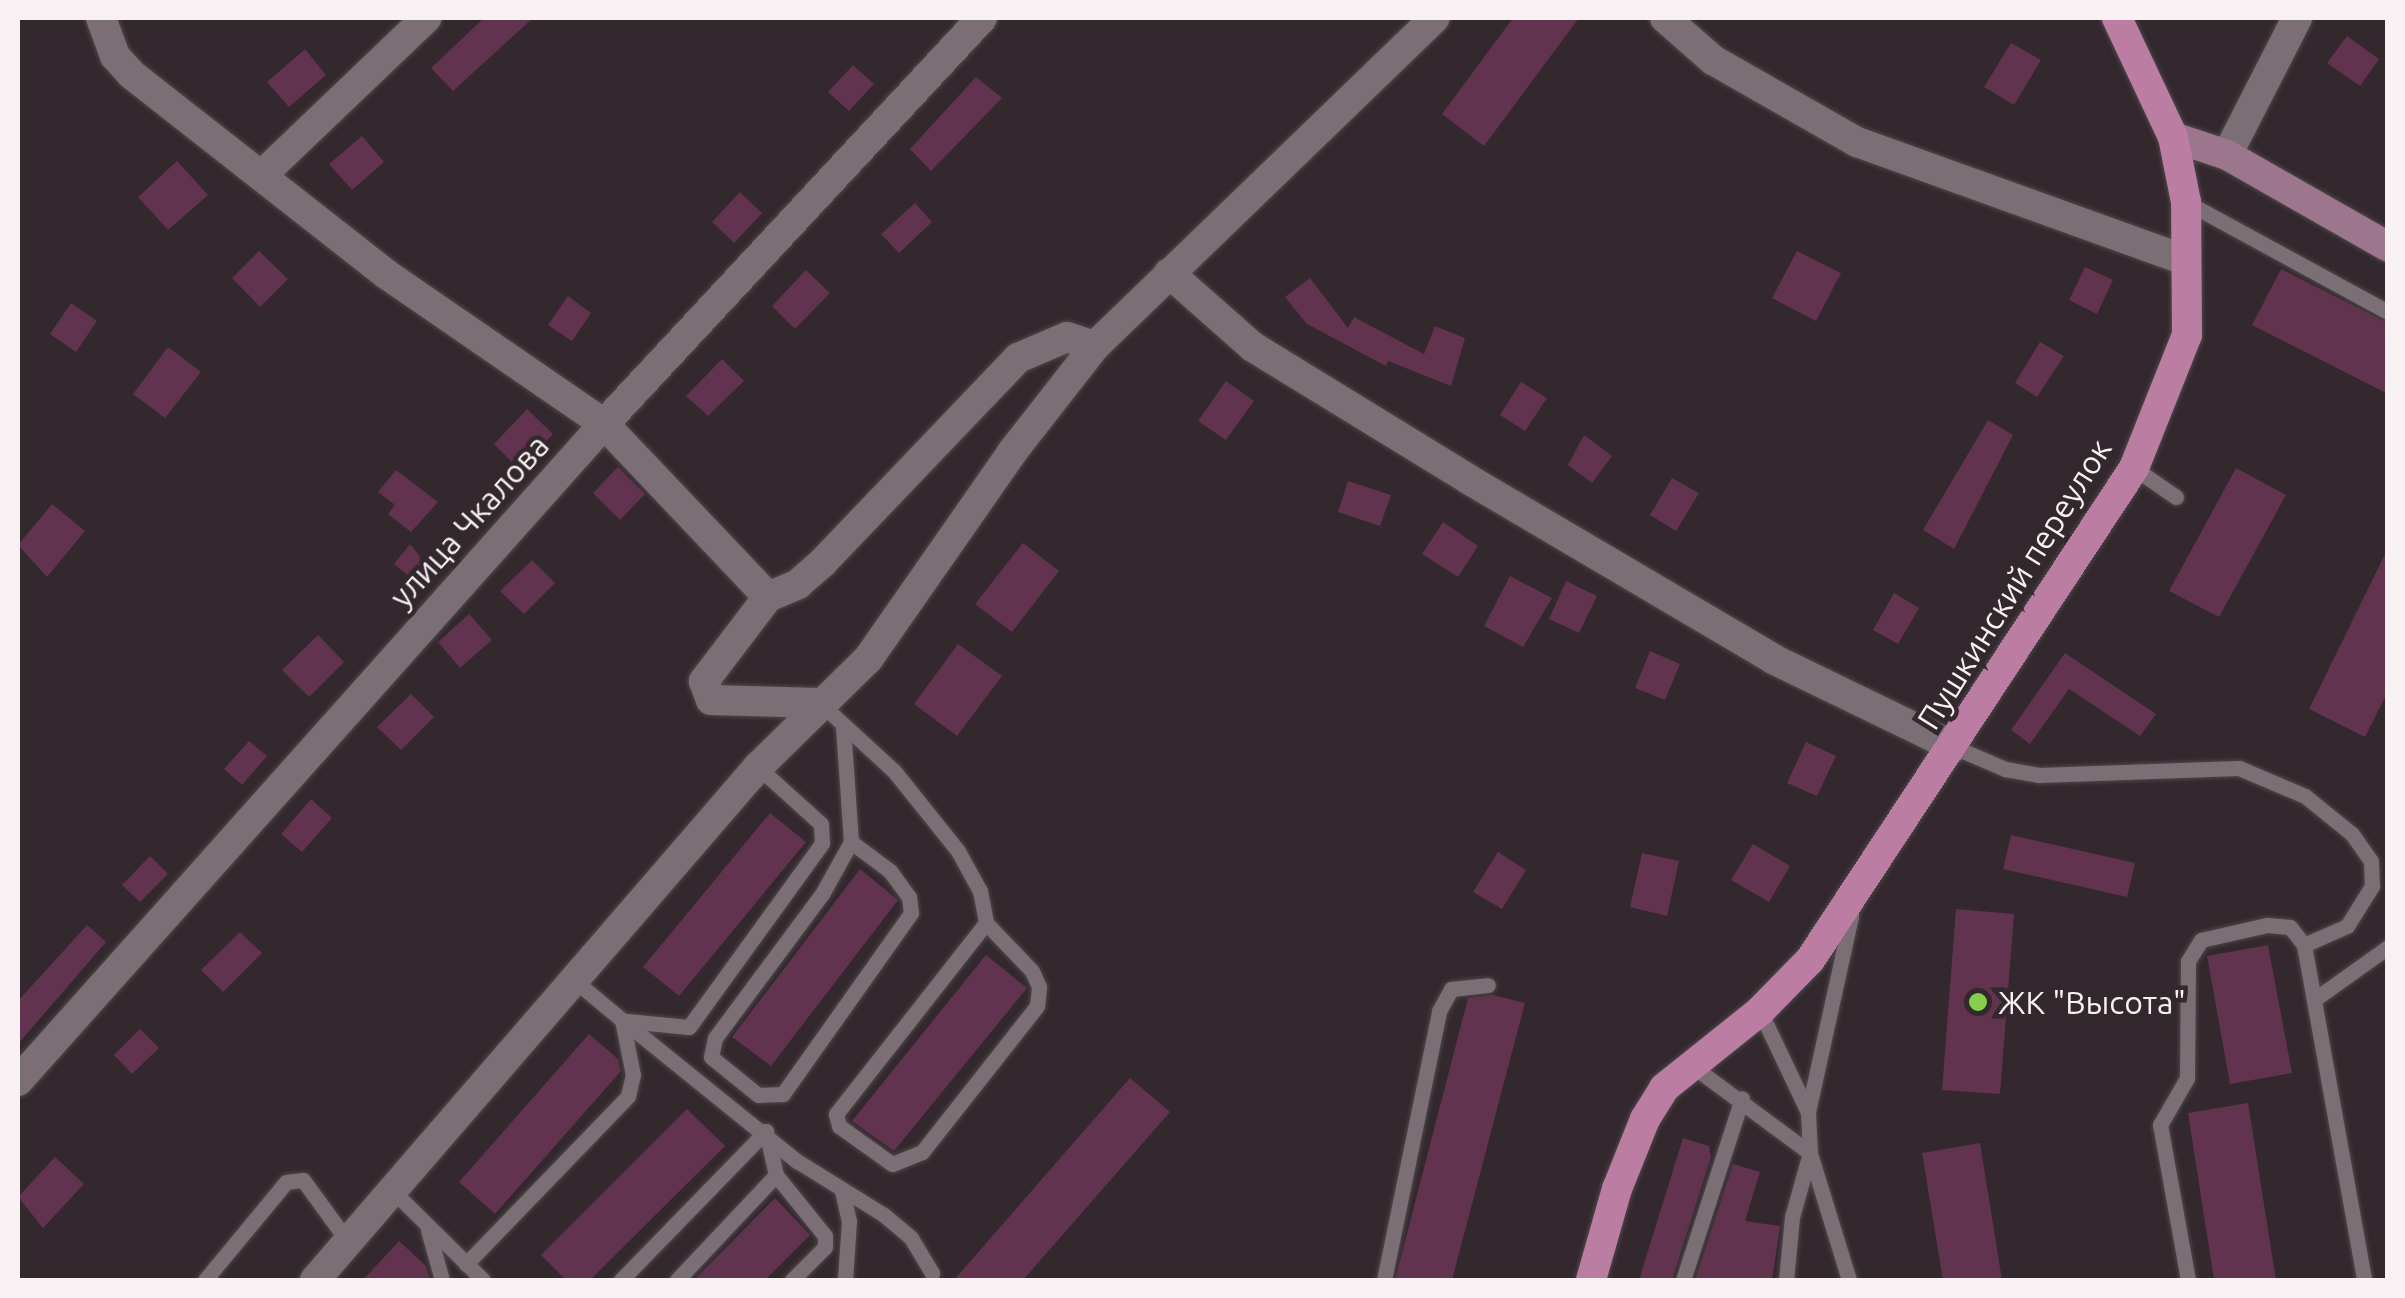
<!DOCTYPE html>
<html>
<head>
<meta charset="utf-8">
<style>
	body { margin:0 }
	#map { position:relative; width:2405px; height:1298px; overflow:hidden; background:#32282d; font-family:Ubuntu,sans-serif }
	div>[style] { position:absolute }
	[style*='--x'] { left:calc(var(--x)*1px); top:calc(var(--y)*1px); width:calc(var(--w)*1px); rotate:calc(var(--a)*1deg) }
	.building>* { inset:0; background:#61334f }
	.roads { filter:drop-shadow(0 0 2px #4f474b) drop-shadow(0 0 2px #4f474b) }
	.lane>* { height:15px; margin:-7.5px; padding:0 7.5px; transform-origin:7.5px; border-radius:7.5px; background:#7b6f75 }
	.street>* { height:30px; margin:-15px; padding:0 15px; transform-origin:15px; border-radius:15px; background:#7b6f75 }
	.secondary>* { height:30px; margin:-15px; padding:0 15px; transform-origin:15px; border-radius:15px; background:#9b768c }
	.primary>* { height:30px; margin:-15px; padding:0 15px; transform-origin:15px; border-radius:15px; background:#bc7da3 }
	.dots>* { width:28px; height:28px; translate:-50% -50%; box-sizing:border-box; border:5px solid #32282d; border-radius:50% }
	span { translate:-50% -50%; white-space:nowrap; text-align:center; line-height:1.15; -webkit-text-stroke:9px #32282d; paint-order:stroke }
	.street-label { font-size:32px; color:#f8f1f4 }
	.poi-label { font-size:32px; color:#f8f1f4 }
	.left { translate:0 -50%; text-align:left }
	.frame { position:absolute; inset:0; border:20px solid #f8f1f4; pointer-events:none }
</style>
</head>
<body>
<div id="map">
	<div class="building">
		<div style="clip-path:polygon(484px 18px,533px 18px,453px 91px,431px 68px)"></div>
		<div style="clip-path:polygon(1513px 18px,1579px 18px,1484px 146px,1442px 114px)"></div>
		<div style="clip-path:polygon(2347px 36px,2379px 59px,2360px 86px,2327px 63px)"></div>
		<div style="clip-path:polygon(2011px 43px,2041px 60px,2014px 105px,1984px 87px)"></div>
		<div style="clip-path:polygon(305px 49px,326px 75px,289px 107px,267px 82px)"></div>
		<div style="clip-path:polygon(853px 65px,874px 84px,849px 111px,828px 92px)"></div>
		<div style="clip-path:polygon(976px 77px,1002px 98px,931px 171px,910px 149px)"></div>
		<div style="clip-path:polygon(362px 136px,384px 162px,352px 190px,329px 164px)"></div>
		<div style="clip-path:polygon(177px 161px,208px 195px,168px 230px,138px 197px)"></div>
		<div style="clip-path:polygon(740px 192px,762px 213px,734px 243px,712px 222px)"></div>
		<div style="clip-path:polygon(915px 203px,932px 222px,899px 253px,881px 234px)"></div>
		<div style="clip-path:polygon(259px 251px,288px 279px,260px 307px,232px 278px)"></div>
		<div style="clip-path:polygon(1797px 251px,1841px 273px,1816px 321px,1772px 298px)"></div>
		<div style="clip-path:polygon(2085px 267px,2113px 280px,2097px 314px,2069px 300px)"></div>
		<div style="clip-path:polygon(2281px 269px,2388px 323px,2388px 394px,2252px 325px)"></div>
		<div style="clip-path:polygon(806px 270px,830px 293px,795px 329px,772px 306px)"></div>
		<div style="clip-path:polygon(1310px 278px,1348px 328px,1354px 317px,1424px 354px,1435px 326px,1465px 338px,1451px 386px,1388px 361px,1386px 366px,1307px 324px,1285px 297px)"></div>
		<div style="clip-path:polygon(568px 296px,591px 313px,572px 341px,548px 325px)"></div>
		<div style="clip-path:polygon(71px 303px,97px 321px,76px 352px,50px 334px)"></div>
		<div style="clip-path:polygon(2040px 342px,2064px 356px,2037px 397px,2015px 383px)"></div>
		<div style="clip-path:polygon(168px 347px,201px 372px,165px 418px,133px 394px)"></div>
		<div style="clip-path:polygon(722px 359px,744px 381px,708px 416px,686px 396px)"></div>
		<div style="clip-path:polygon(1226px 381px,1254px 401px,1226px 440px,1198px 421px)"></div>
		<div style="clip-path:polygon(1521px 382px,1547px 398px,1525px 431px,1500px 415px)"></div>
		<div style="clip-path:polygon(527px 409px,553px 434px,519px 469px,494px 444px)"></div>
		<div style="clip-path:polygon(1988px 420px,2013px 435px,1954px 549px,1923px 530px)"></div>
		<div style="clip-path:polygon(1584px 435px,1612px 456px,1592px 483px,1568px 465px)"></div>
		<div style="clip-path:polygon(618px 467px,645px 494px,620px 520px,593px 493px)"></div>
		<div style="clip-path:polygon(2236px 468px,2286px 495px,2219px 617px,2169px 591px)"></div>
		<div style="clip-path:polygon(396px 470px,438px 502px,411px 532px,388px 514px,395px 505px,378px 492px)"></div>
		<div style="clip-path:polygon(1672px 478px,1699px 493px,1676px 531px,1650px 515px)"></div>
		<div style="clip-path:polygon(1348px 481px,1391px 495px,1380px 526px,1338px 512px)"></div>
		<div style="clip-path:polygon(52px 504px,85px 531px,47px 577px,18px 545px)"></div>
		<div style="clip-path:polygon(1443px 522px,1478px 546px,1458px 577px,1422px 554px)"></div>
		<div style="clip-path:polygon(1023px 543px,1059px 571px,1012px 632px,975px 604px)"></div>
		<div style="clip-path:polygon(410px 544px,429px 567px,416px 582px,394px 564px)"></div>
		<div style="clip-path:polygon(2388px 548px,2388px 691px,2365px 737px,2309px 709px)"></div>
		<div style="clip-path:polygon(532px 560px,555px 583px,524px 614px,500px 591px)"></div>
		<div style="clip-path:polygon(1510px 576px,1552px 598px,1523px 647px,1484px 626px)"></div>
		<div style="clip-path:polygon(1566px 581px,1597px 596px,1579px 633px,1549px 619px)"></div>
		<div style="clip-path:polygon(1894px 593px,1919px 608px,1898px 644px,1873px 630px)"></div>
		<div style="clip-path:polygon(469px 614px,492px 640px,460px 668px,438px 642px)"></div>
		<div style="clip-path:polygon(318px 635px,344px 662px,309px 697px,282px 670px)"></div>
		<div style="clip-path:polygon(958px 644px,1002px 676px,957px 736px,914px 704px)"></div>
		<div style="clip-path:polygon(1650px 651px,1680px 664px,1665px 700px,1635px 688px)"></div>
		<div style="clip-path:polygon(2065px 653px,2156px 714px,2140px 736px,2069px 689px,2030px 744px,2011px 730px)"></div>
		<div style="clip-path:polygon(411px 694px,434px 717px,401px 750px,377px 727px)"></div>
		<div style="clip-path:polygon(249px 741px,267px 756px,242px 785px,224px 769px)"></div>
		<div style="clip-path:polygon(1806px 742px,1836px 756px,1817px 796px,1787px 783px)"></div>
		<div style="clip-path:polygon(311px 799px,332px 818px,302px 852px,281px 834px)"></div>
		<div style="clip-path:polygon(770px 813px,806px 842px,679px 996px,643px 967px)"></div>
		<div style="clip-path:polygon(2011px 835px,2135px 863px,2127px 897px,2003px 869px)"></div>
		<div style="clip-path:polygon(1753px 844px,1790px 866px,1769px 902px,1731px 880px)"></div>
		<div style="clip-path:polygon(1498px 852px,1526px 870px,1502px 909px,1473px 892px)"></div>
		<div style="clip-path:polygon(1642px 853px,1679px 861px,1667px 916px,1630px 907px)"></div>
		<div style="clip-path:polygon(150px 856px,168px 874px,140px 902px,122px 885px)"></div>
		<div style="clip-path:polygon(860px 869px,898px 900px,771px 1066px,732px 1037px)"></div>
		<div style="clip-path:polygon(1956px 909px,2014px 914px,2000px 1094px,1942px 1090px)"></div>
		<div style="clip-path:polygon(87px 925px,106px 942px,18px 1044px,18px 1001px)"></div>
		<div style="clip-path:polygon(240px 932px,262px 953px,223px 992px,201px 970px)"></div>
		<div style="clip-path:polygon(2268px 945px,2292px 1073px,2230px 1084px,2207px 956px)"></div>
		<div style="clip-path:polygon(986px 955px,1027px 988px,894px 1151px,852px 1121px)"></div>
		<div style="clip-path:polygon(1493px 995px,1525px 1003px,1452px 1280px,1395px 1280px,1468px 998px)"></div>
		<div style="clip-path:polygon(140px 1029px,159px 1048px,132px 1074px,114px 1055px)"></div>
		<div style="clip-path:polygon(589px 1034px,618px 1059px,621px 1071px,495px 1214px,459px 1182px)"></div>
		<div style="clip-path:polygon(1130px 1078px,1170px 1112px,1023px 1280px,954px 1280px)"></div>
		<div style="clip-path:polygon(2248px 1103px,2276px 1280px,2214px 1280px,2188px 1113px)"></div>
		<div style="clip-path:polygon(687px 1109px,725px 1146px,590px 1280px,566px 1280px,541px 1255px)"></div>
		<div style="clip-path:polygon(1683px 1138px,1709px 1146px,1711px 1157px,1672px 1280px,1639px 1280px)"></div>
		<div style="clip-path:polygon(1980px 1143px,2002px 1280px,1943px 1280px,1922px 1153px)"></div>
		<div style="clip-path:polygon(55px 1157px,84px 1184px,43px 1228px,18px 1197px)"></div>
		<div style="clip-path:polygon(1733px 1164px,1760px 1172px,1745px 1221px,1780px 1226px,1772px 1280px,1695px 1280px)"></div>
		<div style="clip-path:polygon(775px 1198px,810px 1235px,765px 1280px,694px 1280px)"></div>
		<div style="clip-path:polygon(399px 1241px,426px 1266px,430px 1280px,363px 1280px)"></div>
	</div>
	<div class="roads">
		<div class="lane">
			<div style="--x:2186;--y:202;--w:230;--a:28.6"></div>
			<div style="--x:2134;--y:468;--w:51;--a:34.6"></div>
			<div style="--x:820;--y:703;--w:100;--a:42.6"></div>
			<div style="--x:894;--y:771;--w:102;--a:51.3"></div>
			<div style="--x:958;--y:851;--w:46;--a:61.2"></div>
			<div style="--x:980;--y:891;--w:33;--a:79"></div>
			<div style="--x:986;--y:923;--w:66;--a:46.2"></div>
			<div style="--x:1032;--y:971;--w:17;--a:66"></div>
			<div style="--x:1039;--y:987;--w:19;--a:96"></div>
			<div style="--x:1037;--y:1006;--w:186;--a:128.2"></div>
			<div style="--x:922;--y:1152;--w:32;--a:158"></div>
			<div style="--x:892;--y:1164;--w:65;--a:-144.4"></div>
			<div style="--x:839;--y:1126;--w:12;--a:-104"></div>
			<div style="--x:836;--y:1114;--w:243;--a:-51.9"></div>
			<div style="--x:843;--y:727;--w:115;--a:86"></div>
			<div style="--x:851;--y:842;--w:49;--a:36.6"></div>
			<div style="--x:890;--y:871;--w:32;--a:54"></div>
			<div style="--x:909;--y:897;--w:16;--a:83"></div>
			<div style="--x:911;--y:913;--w:222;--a:125.3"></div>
			<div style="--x:783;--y:1094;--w:25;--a:178"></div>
			<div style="--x:758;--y:1095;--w:60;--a:-141"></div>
			<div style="--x:711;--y:1057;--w:19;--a:-78"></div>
			<div style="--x:715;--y:1038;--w:179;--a:-53.4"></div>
			<div style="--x:822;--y:894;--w:60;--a:-60.9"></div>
			<div style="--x:1954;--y:747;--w:56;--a:23.3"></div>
			<div style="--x:2005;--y:769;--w:34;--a:10"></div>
			<div style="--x:2038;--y:775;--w:201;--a:-2"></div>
			<div style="--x:2239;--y:768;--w:72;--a:23"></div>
			<div style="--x:2305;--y:796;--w:60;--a:39"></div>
			<div style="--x:2352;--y:834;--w:33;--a:55"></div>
			<div style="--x:2371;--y:861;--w:25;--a:88"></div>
			<div style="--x:2372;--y:886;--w:47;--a:122"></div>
			<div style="--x:2347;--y:926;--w:47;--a:156.2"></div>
			<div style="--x:2315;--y:999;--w:90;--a:-35.5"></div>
			<div style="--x:1760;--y:1011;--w:112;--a:64.6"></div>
			<div style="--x:622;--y:1020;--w:225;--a:38.9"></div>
			<div style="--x:797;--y:1161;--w:102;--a:31.8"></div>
			<div style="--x:884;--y:1215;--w:35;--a:40"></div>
			<div style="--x:911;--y:1238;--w:41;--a:59"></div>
			<div style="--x:627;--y:1021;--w:62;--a:5.5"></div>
			<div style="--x:689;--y:1027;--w:227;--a:-54.1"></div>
			<div style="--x:822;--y:843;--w:19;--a:-93"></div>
			<div style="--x:821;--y:824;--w:85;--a:-137.9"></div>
			<div style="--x:1691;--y:1065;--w:148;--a:36.5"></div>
			<div style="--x:1810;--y:1153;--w:66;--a:105.7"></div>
			<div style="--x:1792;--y:1217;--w:63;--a:95.4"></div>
			<div style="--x:766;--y:1131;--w:45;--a:77.2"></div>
			<div style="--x:776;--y:1175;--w:78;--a:51.2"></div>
			<div style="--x:825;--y:1236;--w:11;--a:90"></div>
			<div style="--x:825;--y:1247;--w:47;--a:135"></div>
			<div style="--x:842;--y:1191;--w:31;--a:77"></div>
			<div style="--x:849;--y:1221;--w:59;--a:93.9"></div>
			<div style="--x:394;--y:1192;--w:125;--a:44.7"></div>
			<div style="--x:428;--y:1230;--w:52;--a:74.4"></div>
			<div style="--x:466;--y:1264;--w:233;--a:-46"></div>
			<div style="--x:628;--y:1096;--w:22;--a:-77"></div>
			<div style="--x:633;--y:1075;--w:56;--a:-101.3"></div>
			<div style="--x:622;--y:1020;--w:61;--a:-140.3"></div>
			<div style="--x:205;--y:1280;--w:127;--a:-50.4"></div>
			<div style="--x:286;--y:1182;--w:17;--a:-7"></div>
			<div style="--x:303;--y:1180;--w:78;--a:53.9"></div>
			<div style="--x:621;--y:1280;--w:208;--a:-45.8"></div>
			<div style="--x:677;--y:1280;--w:144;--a:-46.7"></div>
			<div style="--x:1384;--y:1280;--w:275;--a:-78.4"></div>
			<div style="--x:1439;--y:1011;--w:25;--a:-61"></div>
			<div style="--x:1451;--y:989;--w:37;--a:-6"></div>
			<div style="--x:1683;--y:1280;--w:191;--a:-72"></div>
			<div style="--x:1849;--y:1280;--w:133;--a:-107.1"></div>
			<div style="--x:1810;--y:1153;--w:41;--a:-92.8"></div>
			<div style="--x:1808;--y:1112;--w:201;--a:-77.6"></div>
			<div style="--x:2188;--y:1280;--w:158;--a:-100.2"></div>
			<div style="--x:2160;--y:1125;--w:54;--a:-60.1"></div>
			<div style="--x:2187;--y:1078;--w:117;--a:-89.5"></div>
			<div style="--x:2188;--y:961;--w:25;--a:-58"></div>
			<div style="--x:2201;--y:940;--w:68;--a:-12.8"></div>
			<div style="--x:2267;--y:925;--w:23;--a:5"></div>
			<div style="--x:2290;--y:927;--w:23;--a:52"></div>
			<div style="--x:2304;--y:945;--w:340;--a:79.8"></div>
		</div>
		<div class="street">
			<div style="--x:101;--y:18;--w:40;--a:69.8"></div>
			<div style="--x:115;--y:56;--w:24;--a:48"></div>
			<div style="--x:131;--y:74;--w:324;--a:38.1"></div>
			<div style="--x:386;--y:274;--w:265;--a:34.5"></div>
			<div style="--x:604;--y:424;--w:238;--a:46.5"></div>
			<div style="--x:768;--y:597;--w:106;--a:127.3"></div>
			<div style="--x:704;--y:681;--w:20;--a:70"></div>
			<div style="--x:711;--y:700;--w:109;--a:1.6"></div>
			<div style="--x:1665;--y:18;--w:64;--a:41.2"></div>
			<div style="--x:1713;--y:60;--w:166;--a:29.7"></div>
			<div style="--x:1857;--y:142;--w:348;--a:19.8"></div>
			<div style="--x:2227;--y:155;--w:154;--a:-62.9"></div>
			<div style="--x:263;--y:174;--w:226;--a:-43.7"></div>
			<div style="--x:1169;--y:273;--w:112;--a:41.4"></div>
			<div style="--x:1253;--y:347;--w:252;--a:31.5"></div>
			<div style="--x:1468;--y:479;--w:354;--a:30.5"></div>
			<div style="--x:1773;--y:659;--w:201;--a:25.9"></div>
			<div style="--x:768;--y:597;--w:33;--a:-23"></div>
			<div style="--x:798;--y:584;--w:33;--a:-41"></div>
			<div style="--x:823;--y:562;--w:282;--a:-46.3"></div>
			<div style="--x:1018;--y:358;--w:53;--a:-23.2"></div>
			<div style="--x:1067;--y:337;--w:29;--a:18"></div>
			<div style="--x:18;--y:1081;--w:880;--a:-48.27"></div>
			<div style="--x:604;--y:424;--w:555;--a:-47.05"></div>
			<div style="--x:315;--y:1280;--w:678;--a:-49.19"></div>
			<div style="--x:758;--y:767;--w:154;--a:-44.5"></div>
			<div style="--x:868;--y:659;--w:254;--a:-55.1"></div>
			<div style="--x:1013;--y:451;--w:133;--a:-52"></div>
			<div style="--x:1095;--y:346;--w:472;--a:-44"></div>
		</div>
		<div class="secondary">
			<div style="--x:2173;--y:137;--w:57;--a:18.4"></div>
			<div style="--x:2227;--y:155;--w:185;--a:29.7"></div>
		</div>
		<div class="primary">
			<div style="--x:1591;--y:1280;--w:95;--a:-74.1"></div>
			<div style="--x:1617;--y:1189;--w:75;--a:-68.2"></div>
			<div style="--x:1645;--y:1119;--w:36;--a:-58"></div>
			<div style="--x:1664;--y:1088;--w:123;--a:-38.7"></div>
			<div style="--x:1760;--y:1011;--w:71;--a:-45.6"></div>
			<div style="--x:1810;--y:960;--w:589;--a:-56.63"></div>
			<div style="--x:2134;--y:468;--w:143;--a:-68.3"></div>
			<div style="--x:2187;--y:335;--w:133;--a:-90.4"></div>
			<div style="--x:2186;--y:202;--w:66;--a:-101.3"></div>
			<div style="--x:2173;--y:137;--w:132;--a:-115.2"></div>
		</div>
	</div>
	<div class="dots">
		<div style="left:1978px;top:1002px;background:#85cf4c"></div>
	</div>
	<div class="street-label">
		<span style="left:469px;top:521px;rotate:-48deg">улица Чкалова</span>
		<span style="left:2014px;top:584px;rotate:-58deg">Пушкинский переулок</span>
	</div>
	<div class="poi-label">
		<span class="left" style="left:1998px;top:1002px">ЖК "Высота"</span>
	</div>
	<div class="frame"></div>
</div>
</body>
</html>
